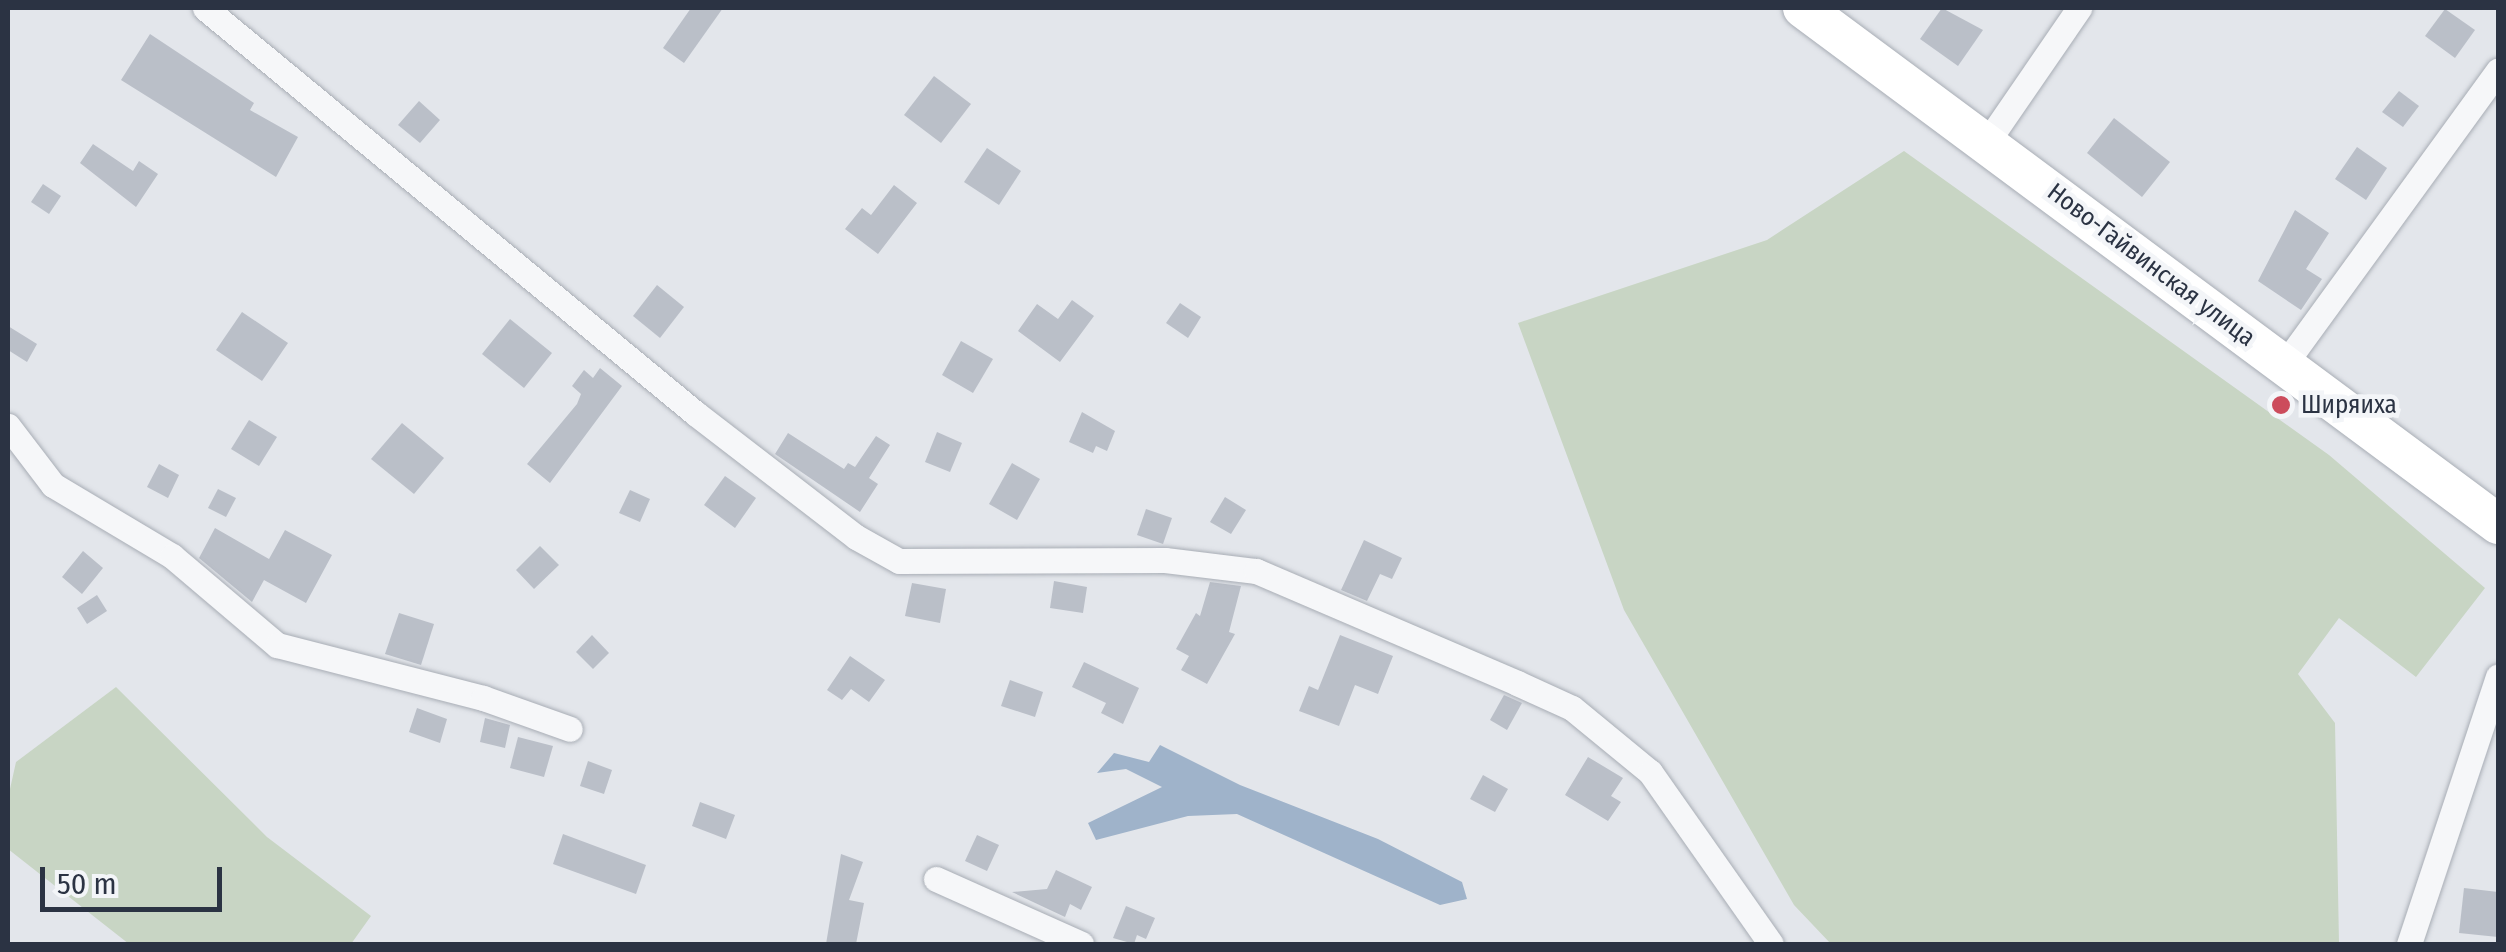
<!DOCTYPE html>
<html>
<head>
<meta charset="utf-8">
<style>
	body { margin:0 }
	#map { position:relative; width:2506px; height:952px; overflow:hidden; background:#e3e6eb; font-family:"Fira Sans Condensed",sans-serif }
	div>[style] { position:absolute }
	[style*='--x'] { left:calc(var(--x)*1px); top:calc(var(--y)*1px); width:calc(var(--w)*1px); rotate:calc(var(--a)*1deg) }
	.green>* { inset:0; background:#c8d5c4 }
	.water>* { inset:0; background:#9fb3ca }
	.building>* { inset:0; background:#babfc8 }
	.roads { filter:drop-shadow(0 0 2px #a8adb5) drop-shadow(0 0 2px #a8adb5) }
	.street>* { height:25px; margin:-12.5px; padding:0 12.5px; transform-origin:12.5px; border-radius:12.5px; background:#f6f7f9 }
	.primary>* { height:40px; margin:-20px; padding:0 20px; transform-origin:20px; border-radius:20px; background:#fff }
	.dots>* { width:28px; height:28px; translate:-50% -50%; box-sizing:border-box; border:5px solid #f3f5f8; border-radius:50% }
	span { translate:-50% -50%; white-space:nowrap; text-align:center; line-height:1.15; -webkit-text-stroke:9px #f3f5f8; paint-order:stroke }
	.street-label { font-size:25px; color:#2b3343 }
	.poi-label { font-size:25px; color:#2b3343 }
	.left { translate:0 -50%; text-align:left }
	.frame { position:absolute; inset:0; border:10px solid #2b3343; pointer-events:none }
	.scale { position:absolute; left:40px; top:867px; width:182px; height:45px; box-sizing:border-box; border:5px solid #2b3343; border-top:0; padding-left:12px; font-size:30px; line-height:35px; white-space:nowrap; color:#2b3343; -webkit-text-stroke:8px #f3f5f8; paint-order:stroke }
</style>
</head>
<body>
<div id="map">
	<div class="green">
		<div style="clip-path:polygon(1904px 151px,2329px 455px,2485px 588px,2416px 677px,2339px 618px,2298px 674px,2335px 723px,2339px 944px,1831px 944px,1794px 905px,1624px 610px,1518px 323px,1767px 240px)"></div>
		<div style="clip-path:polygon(116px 687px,267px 837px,371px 916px,351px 944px,129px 944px,8px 849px,8px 798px,16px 762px)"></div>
	</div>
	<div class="water">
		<div style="clip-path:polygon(1160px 745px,1240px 785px,1378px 839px,1462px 882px,1467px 899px,1440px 905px,1237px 814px,1188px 816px,1096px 840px,1088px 823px,1162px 787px,1126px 769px,1097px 773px,1114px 753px,1149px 762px)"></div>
	</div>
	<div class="building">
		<div style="clip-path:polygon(691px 8px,723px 8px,684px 63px,663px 48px)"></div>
		<div style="clip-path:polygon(1942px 8px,1983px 30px,1958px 66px,1920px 39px)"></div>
		<div style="clip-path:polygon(2445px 9px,2475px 30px,2455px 58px,2425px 36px)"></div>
		<div style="clip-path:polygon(150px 34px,254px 103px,250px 110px,298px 137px,276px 177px,121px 80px)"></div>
		<div style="clip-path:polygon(934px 76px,971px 104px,941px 143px,904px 115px)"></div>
		<div style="clip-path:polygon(2399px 91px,2419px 106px,2403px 127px,2382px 112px)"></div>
		<div style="clip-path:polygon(419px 101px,440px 120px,420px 143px,398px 125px)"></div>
		<div style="clip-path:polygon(2114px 118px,2170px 162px,2142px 197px,2087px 153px)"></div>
		<div style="clip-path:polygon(93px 144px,133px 171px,139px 161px,158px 174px,136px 207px,80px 163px)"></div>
		<div style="clip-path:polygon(2357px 147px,2387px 168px,2366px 200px,2335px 179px)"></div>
		<div style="clip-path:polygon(987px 148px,1021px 171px,999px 205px,964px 182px)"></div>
		<div style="clip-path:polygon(43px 184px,61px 196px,49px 214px,31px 202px)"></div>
		<div style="clip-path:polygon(894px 185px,917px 203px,878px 254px,845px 229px,862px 208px,871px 215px)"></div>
		<div style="clip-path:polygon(2295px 210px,2329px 233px,2306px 269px,2322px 279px,2301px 310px,2258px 281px)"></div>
		<div style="clip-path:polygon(657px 285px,684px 307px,660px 338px,633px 316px)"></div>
		<div style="clip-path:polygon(1072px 300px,1094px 316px,1060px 362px,1018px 331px,1037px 304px,1058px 319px)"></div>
		<div style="clip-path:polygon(1180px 303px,1201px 317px,1188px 338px,1166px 323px)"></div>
		<div style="clip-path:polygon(242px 312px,288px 343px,262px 381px,216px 350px)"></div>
		<div style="clip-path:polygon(510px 319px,552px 353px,524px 388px,482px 354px)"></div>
		<div style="clip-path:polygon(8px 326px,37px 344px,27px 362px,8px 350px)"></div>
		<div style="clip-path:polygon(961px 341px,993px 359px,973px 393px,942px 375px)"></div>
		<div style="clip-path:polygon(600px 368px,622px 386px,550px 483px,527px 464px,577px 404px,581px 394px,572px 386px,584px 370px,593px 378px)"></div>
		<div style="clip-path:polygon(1082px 412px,1115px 431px,1107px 451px,1096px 446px,1093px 453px,1069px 442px)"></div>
		<div style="clip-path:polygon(249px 420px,277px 437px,259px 466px,231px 449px)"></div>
		<div style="clip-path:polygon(402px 423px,444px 458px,414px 494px,371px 459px)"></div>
		<div style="clip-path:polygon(937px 432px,962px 443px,950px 472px,925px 462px)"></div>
		<div style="clip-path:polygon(788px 433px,844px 469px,848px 463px,855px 467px,876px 436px,890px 445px,869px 478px,878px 484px,860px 512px,775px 454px)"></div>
		<div style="clip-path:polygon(1012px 463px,1040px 479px,1017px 520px,989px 504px)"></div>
		<div style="clip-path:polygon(159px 464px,179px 475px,168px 498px,147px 487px)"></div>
		<div style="clip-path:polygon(725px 476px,756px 498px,735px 528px,704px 505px)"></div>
		<div style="clip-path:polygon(218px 489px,236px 498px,226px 517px,208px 508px)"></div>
		<div style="clip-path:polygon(630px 490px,650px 499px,640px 522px,619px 513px)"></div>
		<div style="clip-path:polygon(1225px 497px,1246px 510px,1231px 534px,1210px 522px)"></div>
		<div style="clip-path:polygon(1146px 509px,1172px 518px,1163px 544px,1137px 535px)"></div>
		<div style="clip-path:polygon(215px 528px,269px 559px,285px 530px,332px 555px,306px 603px,264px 580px,252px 602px,199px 558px)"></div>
		<div style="clip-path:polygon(1364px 540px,1402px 558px,1392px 579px,1380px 574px,1367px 601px,1341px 590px)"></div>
		<div style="clip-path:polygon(540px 546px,559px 565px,534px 589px,516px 570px)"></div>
		<div style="clip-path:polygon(83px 551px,103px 568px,82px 594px,62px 577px)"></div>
		<div style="clip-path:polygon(1054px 581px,1087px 587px,1083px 613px,1050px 608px)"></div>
		<div style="clip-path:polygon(1210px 582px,1241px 586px,1229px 632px,1235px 634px,1207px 684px,1181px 670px,1189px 656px,1176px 649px,1196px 613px,1200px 616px)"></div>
		<div style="clip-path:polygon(912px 583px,946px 589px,940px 623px,905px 616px)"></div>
		<div style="clip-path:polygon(97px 595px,107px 611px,87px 624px,77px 608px)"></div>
		<div style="clip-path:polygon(399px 613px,434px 624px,421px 665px,385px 654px)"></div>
		<div style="clip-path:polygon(592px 635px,609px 653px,593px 669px,576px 652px)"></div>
		<div style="clip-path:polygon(1340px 635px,1393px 656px,1378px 694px,1355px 685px,1339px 726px,1299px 711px,1309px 686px,1318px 690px)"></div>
		<div style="clip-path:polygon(850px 656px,885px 680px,869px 702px,851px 689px,842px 700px,827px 690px)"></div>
		<div style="clip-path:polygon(1084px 662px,1139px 688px,1123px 724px,1101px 713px,1106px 703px,1072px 687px)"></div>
		<div style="clip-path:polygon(1010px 680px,1043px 692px,1035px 717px,1001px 706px)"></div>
		<div style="clip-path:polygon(1504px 695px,1522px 703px,1507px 730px,1490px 720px)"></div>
		<div style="clip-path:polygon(417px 708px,447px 719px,440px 743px,409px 732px)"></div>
		<div style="clip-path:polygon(485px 718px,510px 725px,505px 748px,480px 742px)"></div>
		<div style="clip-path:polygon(518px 737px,553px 746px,544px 777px,510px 768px)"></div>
		<div style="clip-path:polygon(1588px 757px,1623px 778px,1611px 796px,1621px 802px,1608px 821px,1565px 795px)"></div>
		<div style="clip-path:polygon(588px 761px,612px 770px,604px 794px,580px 786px)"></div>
		<div style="clip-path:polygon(1483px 775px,1508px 789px,1495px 812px,1470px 799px)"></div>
		<div style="clip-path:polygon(700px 802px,735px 815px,726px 839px,692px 826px)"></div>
		<div style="clip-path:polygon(563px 834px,646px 865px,636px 894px,553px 864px)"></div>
		<div style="clip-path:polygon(977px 835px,999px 845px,987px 871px,965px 861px)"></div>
		<div style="clip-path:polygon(841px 854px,863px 862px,849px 900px,864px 903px,856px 944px,826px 944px)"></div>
		<div style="clip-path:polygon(1056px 870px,1092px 887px,1081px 910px,1070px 904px,1065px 917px,1012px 892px,1047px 889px)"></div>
		<div style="clip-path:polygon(2464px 888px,2498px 892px,2498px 937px,2459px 933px)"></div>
		<div style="clip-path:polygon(1126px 906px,1155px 918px,1146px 939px,1137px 935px,1134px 944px,1113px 938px)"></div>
	</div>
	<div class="roads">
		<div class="street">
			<div style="--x:205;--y:8;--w:636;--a:39.57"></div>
			<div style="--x:695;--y:413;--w:203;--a:37.6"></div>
			<div style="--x:856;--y:537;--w:49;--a:29.2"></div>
			<div style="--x:899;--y:561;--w:266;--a:-0.2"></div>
			<div style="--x:1165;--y:560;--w:92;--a:6.9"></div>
			<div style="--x:1256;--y:571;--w:284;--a:23.2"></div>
			<div style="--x:1517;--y:683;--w:60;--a:24.4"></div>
			<div style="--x:1572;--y:708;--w:101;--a:39.4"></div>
			<div style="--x:1650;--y:772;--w:210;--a:54.9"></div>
			<div style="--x:1987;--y:142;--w:163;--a:-55.5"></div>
			<div style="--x:2284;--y:365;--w:364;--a:-54"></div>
			<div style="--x:8;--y:426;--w:74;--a:52.7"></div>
			<div style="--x:53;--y:485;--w:139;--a:30.8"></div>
			<div style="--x:172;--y:556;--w:138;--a:40.3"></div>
			<div style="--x:277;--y:645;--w:213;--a:14.4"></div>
			<div style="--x:483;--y:698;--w:92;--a:19.6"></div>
			<div style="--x:936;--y:879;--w:159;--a:24.1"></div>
			<div style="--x:2409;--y:944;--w:282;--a:-71.6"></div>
		</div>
		<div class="primary">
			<div style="--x:1803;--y:8;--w:866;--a:36.59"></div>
		</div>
	</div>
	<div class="dots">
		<div style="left:2281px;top:405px;background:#cc4c5c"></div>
	</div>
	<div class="street-label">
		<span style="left:2151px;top:265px;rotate:37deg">Ново-Гайвинская улица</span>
	</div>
	<div class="poi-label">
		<span class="left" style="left:2301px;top:405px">Ширяиха</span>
	</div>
	<div class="frame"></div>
	<div class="scale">50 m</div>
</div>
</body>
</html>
